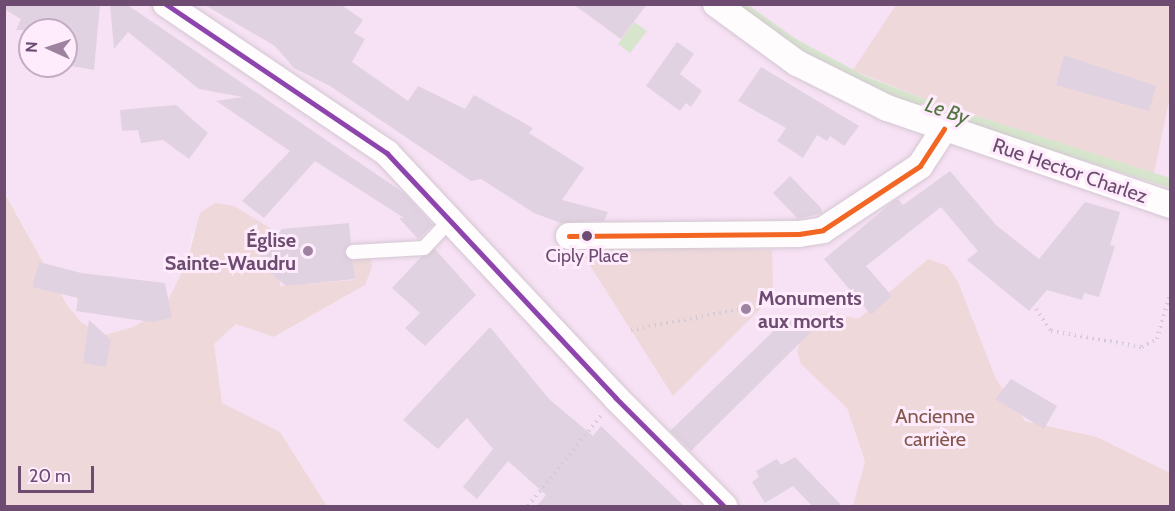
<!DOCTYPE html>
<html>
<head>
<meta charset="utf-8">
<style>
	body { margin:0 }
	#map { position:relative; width:1175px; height:511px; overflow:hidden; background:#f6eaf4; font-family:Cabin,sans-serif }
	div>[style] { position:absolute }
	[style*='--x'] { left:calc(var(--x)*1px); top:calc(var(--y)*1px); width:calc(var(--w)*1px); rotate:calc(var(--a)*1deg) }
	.residential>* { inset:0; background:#f7e1f4 }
	.green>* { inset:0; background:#eed8da }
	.water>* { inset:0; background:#d6e5cc }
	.building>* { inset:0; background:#e1d2e1 }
	.path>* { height:4px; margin-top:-2px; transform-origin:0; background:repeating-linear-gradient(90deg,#d5cbd6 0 1.5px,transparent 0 6px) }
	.roads { filter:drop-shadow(0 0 2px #d3c7d2) drop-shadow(0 0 2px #d3c7d2) }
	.lane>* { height:14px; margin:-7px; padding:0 7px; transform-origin:7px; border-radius:7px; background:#fefcfd }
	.street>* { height:26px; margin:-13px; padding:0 13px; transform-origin:13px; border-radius:13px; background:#fefcfd }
	.bus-1>* { height:4.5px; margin:-2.25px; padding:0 2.25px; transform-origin:2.25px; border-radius:2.25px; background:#8e44ad }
	.bus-2>* { height:4.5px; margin:-2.25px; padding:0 2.25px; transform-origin:2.25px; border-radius:2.25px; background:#f26522 }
	.dots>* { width:16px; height:16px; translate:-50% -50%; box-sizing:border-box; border:3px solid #feebfb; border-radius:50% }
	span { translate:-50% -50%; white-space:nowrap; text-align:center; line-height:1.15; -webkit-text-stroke:6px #feebfb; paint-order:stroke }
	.bus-label { font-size:18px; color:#6e4c72 }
	.street-label { font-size:20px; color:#6e4c72 }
	.poi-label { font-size:20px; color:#6e4c72; font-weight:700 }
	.right { translate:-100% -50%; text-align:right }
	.left { translate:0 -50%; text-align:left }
	.park-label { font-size:20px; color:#83574b }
	.water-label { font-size:21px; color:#527641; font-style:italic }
	.frame { position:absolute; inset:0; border:6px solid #6e4c72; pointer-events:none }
	.north { position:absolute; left:18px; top:18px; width:60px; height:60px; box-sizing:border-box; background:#feebfb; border:2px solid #c4abc4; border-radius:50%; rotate:273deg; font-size:16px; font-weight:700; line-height:24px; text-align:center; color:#6e4c72 }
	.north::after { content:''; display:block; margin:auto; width:21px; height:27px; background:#9e83a0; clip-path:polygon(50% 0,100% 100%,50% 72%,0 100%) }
	.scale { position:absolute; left:18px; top:466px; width:76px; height:27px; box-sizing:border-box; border:3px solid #6e4c72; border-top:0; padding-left:8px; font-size:18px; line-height:21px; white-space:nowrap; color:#6e4c72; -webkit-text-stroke:4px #feebfb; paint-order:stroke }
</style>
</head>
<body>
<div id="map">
	<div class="residential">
		<div style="clip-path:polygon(evenodd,1092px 4px,1170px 22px,1170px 473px,1097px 437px,1025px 421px,996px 379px,958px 282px,928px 259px,858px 319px,833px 313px,801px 339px,797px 351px,801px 364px,847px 408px,865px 461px,853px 506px,327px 506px,280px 432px,222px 403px,214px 344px,236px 324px,275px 337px,365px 285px,355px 280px,280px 286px,261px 266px,260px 256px,267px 246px,192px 233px,187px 262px,163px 310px,133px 327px,104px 335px,82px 323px,67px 305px,5px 192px,5px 5px,1092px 4px,30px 30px,66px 30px,66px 66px,30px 66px,30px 30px)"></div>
	</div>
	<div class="green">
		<div style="clip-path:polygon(896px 5px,1170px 5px,1170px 96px,1154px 173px,930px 101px,853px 70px)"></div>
		<div style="clip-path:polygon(4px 192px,67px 305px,82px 323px,104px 335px,133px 327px,163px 310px,187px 262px,200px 213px,215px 203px,234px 206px,275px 231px,277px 245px,267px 246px,260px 256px,261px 266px,271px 273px,279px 272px,280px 286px,354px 280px,354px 257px,370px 256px,372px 267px,365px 285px,274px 337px,236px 324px,214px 344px,222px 403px,280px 432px,327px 506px,5px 506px)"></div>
		<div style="clip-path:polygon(577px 245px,772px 250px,773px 296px,673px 396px)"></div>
		<div style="clip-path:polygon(928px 259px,947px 266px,958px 282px,996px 379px,1025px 421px,1097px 437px,1170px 473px,1170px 506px,853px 506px,865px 461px,847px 408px,801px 364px,797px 351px,810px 316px,833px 313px,858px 319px)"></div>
	</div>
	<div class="water">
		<div style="clip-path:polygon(731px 5px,748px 5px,796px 39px,865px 76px,930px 101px,1170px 178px,1170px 188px,926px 110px,861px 86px,823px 67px)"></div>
		<div style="clip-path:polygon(634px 22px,647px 31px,630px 53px,618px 44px)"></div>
	</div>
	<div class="building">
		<div style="clip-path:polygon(4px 4px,100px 4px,94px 70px,66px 65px,66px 30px,16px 30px,21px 19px,4px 9px)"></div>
		<div style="clip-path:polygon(110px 4px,126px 4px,404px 193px,433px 225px,418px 239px,399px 218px,404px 218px,315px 161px,264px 218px,242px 201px,290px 151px,216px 101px,243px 97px,199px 89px,128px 32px,114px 49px)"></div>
		<div style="clip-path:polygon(203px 4px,340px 4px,363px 20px,354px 33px,365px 39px,352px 62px,408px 101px,418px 86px,465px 109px,474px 95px,533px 128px,529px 133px,584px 168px,562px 200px,608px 212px,604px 221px,561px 223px,534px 213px,481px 179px,471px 181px,330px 86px,294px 68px,275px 46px)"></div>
		<div style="clip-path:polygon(573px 4px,647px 4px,621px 39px)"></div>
		<div style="clip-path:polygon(677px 42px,694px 54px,680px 74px,702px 91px,691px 107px,686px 103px,680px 111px,646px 86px)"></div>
		<div style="clip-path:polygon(1064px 55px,1156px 86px,1149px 111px,1056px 85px)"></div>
		<div style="clip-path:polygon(761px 67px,859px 126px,844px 146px,830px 136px,827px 141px,817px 135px,803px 158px,777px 141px,786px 128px,738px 101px)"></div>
		<div style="clip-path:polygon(176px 105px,208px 133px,189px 159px,163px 140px,141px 143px,138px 130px,122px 131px,120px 110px)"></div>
		<div style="clip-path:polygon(950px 171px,996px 225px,1039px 259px,1085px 202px,1120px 212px,1110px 245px,1115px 246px,1099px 297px,1084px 293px,1082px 300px,1047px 290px,1029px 311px,967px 260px,978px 251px,941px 207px,866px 266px,892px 296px,871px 315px,824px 259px,894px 201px,898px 199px,903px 205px)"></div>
		<div style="clip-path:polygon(790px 176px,821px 208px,822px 213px,798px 219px,773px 193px)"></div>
		<div style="clip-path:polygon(349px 223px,351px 243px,344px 253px,353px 261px,355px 279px,286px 286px,262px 266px,260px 256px,282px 229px)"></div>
		<div style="clip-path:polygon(435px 249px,476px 295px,425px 346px,405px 328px,420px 313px,392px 288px,421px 257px)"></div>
		<div style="clip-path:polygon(39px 262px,81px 273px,165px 283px,172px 318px,151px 322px,76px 311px,78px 298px,32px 287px)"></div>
		<div style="clip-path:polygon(790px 315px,818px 325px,691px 451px,670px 431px)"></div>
		<div style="clip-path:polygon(89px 320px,111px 340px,106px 367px,83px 363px)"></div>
		<div style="clip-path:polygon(490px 327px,549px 399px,593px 436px,601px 426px,685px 507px,536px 507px,546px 495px,508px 461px,477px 499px,463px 487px,493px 449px,467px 418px,438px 449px,403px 420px)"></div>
		<div style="clip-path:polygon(1011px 379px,1057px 406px,1044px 429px,995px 399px)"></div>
		<div style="clip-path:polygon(795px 457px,843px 507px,813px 507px,793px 486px,765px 503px,752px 482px,759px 477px,756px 471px,777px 459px,781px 465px)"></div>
	</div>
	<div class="path">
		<div style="--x:1036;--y:309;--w:27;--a:56"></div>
		<div style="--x:1051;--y:331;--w:92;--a:10"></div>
		<div style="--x:1142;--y:347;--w:17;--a:-28"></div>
		<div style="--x:1157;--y:339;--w:47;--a:-73.9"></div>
		<div style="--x:631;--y:330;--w:112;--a:-10.8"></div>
		<div style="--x:528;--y:506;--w:116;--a:-51"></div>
	</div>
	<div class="roads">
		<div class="lane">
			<div style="--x:353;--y:252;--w:71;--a:-3.2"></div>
			<div style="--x:424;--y:248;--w:37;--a:-47"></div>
		</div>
		<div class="street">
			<div style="--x:166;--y:4;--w:267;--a:34"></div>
			<div style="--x:387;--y:153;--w:335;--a:46.9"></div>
			<div style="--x:616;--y:398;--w:153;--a:45"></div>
			<div style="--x:716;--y:4;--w:100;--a:36.1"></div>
			<div style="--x:797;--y:63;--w:101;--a:26.6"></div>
			<div style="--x:887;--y:108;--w:299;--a:18.9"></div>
			<div style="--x:569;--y:236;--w:230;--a:-0.5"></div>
			<div style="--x:799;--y:234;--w:24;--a:-9"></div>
			<div style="--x:823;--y:230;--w:116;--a:-33.4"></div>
			<div style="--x:920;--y:166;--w:44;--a:-57"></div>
		</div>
	</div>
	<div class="bus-1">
		<div style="--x:166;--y:4;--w:267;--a:34"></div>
		<div style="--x:387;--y:153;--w:335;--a:46.9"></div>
		<div style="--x:616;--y:398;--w:153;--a:45"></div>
	</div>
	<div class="bus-2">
		<div style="--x:569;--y:236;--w:230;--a:-0.5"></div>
		<div style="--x:799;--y:234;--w:24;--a:-9"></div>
		<div style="--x:823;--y:230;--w:116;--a:-33.4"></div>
		<div style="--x:920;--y:166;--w:44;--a:-57"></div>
	</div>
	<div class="dots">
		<div style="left:587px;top:236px;background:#6e4c72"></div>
		<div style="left:308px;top:251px;background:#9e83a0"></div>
		<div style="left:746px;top:309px;background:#9e83a0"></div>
	</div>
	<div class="bus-label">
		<span style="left:587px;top:256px">Ciply Place</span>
	</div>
	<div class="street-label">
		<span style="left:1070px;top:171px;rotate:19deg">Rue Hector Charlez</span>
	</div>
	<div class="poi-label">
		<span class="right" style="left:296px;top:252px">Église<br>Sainte-Waudru</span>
		<span class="left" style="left:758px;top:310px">Monuments<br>aux morts</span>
	</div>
	<div class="park-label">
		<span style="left:935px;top:428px">Ancienne<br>carrière</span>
	</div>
	<div class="water-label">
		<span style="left:947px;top:111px;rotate:19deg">Le By</span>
	</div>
	<div class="frame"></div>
	<div class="north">N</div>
	<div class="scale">20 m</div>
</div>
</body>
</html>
